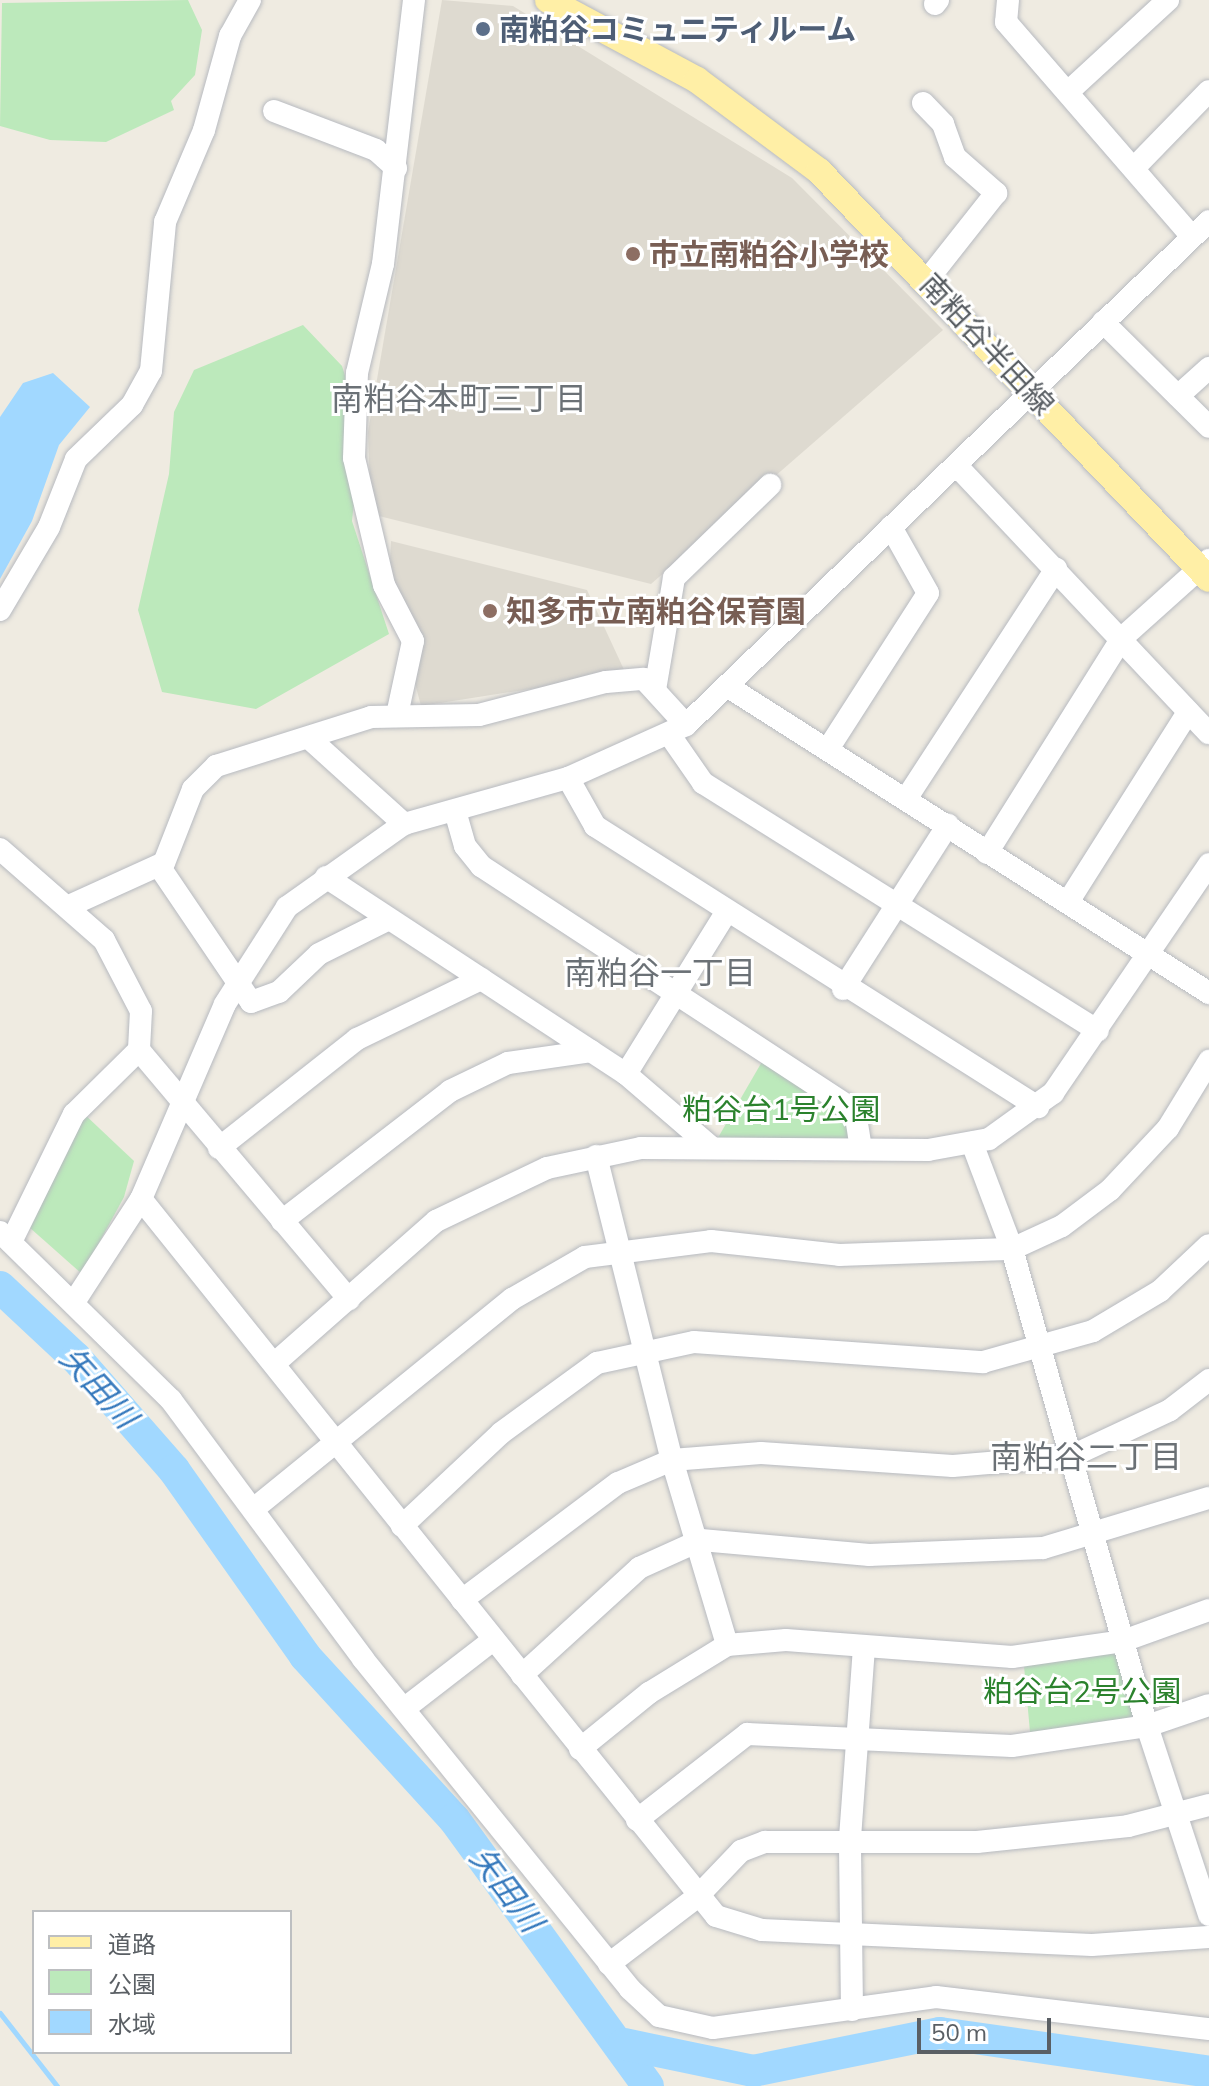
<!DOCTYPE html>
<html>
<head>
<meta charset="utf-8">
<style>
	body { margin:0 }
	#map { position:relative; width:1209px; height:2086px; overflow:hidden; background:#efebe1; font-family:Mulish,"Noto Sans JP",sans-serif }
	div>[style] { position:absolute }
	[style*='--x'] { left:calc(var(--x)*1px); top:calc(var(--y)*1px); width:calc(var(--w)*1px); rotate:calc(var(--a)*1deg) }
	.education>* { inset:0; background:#dedad0 }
	.green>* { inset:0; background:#bce9bb }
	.water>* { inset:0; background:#a1d8ff }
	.stream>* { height:5px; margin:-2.5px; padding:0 2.5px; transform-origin:2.5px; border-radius:2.5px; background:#a1d8ff }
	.river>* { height:32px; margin:-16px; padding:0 16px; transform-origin:16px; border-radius:16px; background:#a1d8ff }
	.roads { filter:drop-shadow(0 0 2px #b7bac0) drop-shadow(0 0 2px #b7bac0) }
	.minor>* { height:22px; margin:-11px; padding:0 11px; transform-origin:11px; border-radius:11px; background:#fff }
	.major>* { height:26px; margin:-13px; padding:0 13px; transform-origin:13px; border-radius:13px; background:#ffefa6 }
	.dots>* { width:22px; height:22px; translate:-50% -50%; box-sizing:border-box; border:4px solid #fff; border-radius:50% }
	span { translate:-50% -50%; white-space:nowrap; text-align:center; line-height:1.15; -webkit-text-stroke:6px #fff; paint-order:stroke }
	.service-label { font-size:30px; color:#4e5e75; font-weight:700 }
	.left { translate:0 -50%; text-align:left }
	.education-label { font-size:30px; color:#785e54; font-weight:700 }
	.street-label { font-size:30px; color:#5a5f64 }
	.park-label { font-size:30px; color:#2b822d }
	.neighbourhood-label { font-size:32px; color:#6b7176 }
	.water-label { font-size:32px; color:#3478bc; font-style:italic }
	.legend { position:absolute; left:32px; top:1910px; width:260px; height:144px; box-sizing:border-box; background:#fff; border:2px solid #bdbfc1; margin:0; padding:10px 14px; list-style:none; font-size:24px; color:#5a5f64 }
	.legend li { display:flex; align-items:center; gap:16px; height:40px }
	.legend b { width:40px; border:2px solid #bdbfc1 }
	.scale { position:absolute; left:917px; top:2018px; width:134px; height:36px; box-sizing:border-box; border:4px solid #5a5f64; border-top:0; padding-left:10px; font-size:24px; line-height:28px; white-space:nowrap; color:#5a5f64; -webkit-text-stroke:6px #fff; paint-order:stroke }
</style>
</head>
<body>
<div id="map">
	<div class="education">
		<div style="clip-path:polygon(442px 0,513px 6px,792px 178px,943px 330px,651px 584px,371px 514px,368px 432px)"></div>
		<div style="clip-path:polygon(391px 541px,587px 590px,626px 674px,421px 706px,389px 585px)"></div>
	</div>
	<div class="green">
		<div style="clip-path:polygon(188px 0,202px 30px,195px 75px,171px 101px,174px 110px,106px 142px,50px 140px,0 126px,2px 3px)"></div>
		<div style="clip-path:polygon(303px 325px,342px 366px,362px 429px,352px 521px,389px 634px,256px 709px,162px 692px,138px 610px,169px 474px,174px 412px,194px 370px)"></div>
		<div style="clip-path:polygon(767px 1053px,855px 1111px,861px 1149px,712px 1148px)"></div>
		<div style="clip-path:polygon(82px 1112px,134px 1161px,124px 1197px,82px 1274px,29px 1227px)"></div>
		<div style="clip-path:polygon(1123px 1641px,1147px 1726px,1031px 1743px,1023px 1655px)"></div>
	</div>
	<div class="water">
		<div style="clip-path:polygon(53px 373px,90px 407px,59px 445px,32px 521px,0 579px,0 417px,23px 383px)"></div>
	</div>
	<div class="stream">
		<div style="--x:0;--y:2013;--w:93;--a:52"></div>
	</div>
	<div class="river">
		<div style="--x:0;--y:1287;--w:104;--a:43.1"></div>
		<div style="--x:76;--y:1358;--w:149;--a:48.8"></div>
		<div style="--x:174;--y:1470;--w:228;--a:54.8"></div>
		<div style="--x:305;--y:1656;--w:221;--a:47.6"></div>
		<div style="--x:454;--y:1819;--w:330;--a:54"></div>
		<div style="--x:624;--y:2044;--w:132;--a:11.8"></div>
		<div style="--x:753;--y:2071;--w:191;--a:-11.5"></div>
		<div style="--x:940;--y:2033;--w:272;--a:8.2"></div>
	</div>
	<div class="roads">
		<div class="minor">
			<div style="--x:1008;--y:0;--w:22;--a:95"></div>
			<div style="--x:1006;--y:22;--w:284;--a:49.1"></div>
			<div style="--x:935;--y:4;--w:5;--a:-53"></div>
			<div style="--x:1068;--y:92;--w:136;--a:-42.6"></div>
			<div style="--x:923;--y:103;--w:29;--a:46"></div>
			<div style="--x:943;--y:124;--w:35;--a:70"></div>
			<div style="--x:955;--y:157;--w:55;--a:41.3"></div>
			<div style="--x:996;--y:193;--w:110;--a:128.3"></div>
			<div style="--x:274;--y:111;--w:109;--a:20.9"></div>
			<div style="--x:376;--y:150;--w:27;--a:42"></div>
			<div style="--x:1134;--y:168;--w:107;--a:-45.8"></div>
			<div style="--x:1103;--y:322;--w:149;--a:44.7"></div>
			<div style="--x:1178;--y:396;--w:42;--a:-42.1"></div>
			<div style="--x:957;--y:466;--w:367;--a:46.7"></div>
			<div style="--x:0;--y:610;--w:96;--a:-59.4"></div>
			<div style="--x:49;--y:527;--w:73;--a:-68.3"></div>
			<div style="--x:76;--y:459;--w:78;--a:-44"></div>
			<div style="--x:132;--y:405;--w:39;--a:-61"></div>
			<div style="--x:151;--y:371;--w:150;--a:-84.6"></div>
			<div style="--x:165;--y:222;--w:100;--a:-67"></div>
			<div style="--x:204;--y:130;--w:98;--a:-74.5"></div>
			<div style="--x:230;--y:36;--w:41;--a:-60.9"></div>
			<div style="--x:730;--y:688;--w:568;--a:32.49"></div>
			<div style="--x:655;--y:690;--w:114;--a:-80.4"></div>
			<div style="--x:674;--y:578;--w:134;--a:-44.1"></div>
			<div style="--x:397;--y:715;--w:76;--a:-77.8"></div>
			<div style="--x:413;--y:641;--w:63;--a:-117.4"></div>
			<div style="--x:384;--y:585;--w:130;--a:-103.3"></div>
			<div style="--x:354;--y:458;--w:85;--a:-88"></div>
			<div style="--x:357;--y:373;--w:112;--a:-76.6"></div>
			<div style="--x:383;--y:264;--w:266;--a:-83.3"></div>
			<div style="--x:669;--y:734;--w:60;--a:55.2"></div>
			<div style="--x:703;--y:783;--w:466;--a:32.1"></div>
			<div style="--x:310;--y:739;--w:127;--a:42.1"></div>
			<div style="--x:828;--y:749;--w:185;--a:-57.3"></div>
			<div style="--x:928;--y:593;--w:76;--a:-119.3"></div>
			<div style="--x:568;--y:778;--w:55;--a:60.6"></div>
			<div style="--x:595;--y:826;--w:525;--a:32.39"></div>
			<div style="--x:906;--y:799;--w:275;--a:-56.9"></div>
			<div style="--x:455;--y:811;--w:36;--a:74"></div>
			<div style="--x:465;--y:846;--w:26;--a:51"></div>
			<div style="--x:481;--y:866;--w:447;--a:33.2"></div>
			<div style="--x:855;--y:1111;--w:38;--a:81"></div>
			<div style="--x:0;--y:849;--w:138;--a:41.2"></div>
			<div style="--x:104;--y:940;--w:80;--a:62.5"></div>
			<div style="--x:141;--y:1011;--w:39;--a:93"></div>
			<div style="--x:139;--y:1050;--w:326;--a:49.9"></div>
			<div style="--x:987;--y:853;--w:254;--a:-57.9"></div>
			<div style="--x:1122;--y:638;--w:117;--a:-41.9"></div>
			<div style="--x:159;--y:866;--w:164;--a:55.9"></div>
			<div style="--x:251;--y:1002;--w:30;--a:-20"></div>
			<div style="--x:279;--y:992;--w:55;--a:-43.5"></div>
			<div style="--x:319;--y:954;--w:78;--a:-26.6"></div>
			<div style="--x:326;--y:877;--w:359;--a:33.3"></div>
			<div style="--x:626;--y:1074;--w:113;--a:40.7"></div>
			<div style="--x:1068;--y:902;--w:225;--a:-57.7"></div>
			<div style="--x:69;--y:906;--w:104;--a:-24.4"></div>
			<div style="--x:164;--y:863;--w:79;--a:-68.6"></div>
			<div style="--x:193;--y:789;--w:33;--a:-45"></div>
			<div style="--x:216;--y:766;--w:163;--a:-17.5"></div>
			<div style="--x:371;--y:717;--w:108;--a:-1.1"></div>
			<div style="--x:479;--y:715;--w:131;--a:-14.6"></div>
			<div style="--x:606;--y:682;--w:38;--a:-5"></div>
			<div style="--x:644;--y:679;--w:62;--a:47.6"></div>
			<div style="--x:843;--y:989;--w:195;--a:-57.4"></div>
			<div style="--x:626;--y:1074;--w:190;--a:-58.2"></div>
			<div style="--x:972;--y:1143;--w:113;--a:69.3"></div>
			<div style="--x:1012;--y:1249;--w:496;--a:74.2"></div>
			<div style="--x:1147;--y:1726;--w:199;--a:71.8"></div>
			<div style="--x:219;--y:1148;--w:176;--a:-38.3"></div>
			<div style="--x:357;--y:1039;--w:138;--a:-25.8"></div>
			<div style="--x:596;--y:1156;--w:313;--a:76"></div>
			<div style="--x:672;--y:1460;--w:193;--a:73.4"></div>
			<div style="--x:141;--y:1199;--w:919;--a:51.27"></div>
			<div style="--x:716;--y:1916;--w:48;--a:16.9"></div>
			<div style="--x:762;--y:1930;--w:330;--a:2.6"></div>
			<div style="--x:1092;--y:1945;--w:117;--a:-3.9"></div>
			<div style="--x:282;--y:1221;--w:212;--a:-37.7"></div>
			<div style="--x:450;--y:1091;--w:64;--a:-25.8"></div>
			<div style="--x:508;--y:1063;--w:84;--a:-8.2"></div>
			<div style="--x:0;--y:1232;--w:240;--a:44.5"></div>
			<div style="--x:171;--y:1400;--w:322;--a:53.4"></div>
			<div style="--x:363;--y:1659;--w:424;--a:51"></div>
			<div style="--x:630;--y:1989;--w:40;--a:43"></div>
			<div style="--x:659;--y:2016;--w:55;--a:12.5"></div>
			<div style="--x:713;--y:2028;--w:225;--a:-7.9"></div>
			<div style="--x:936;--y:1997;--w:275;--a:6.7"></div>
			<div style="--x:11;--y:1242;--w:143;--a:-63.8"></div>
			<div style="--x:74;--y:1114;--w:91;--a:-44.6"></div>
			<div style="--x:76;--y:1299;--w:119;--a:-57"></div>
			<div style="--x:141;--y:1199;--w:212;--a:-66.7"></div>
			<div style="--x:225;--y:1004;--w:115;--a:-57.4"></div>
			<div style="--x:287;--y:907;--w:143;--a:-35.4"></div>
			<div style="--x:404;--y:824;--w:170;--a:-15.7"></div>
			<div style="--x:568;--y:778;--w:129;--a:-24.2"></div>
			<div style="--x:686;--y:725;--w:726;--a:-43.94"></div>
			<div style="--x:275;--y:1363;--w:215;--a:-41.4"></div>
			<div style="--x:436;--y:1221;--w:123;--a:-25.5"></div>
			<div style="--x:547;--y:1168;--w:96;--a:-12"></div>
			<div style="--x:641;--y:1148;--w:287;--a:0.4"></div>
			<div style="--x:928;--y:1150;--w:62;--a:-10.2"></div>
			<div style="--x:989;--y:1139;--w:79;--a:-35.7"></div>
			<div style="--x:1053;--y:1093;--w:277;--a:-55.7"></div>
			<div style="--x:256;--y:1507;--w:330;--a:-39.1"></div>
			<div style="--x:512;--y:1299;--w:84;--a:-29.9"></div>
			<div style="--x:585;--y:1257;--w:127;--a:-7.2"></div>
			<div style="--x:711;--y:1241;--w:129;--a:6.2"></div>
			<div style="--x:839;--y:1255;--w:173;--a:-2"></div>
			<div style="--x:1012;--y:1249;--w:55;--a:-24.7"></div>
			<div style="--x:1062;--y:1226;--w:60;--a:-36.9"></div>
			<div style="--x:1110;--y:1190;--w:85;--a:-46.9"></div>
			<div style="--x:1168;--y:1128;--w:79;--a:-58.5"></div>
			<div style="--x:402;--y:1526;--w:136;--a:-43.2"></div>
			<div style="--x:501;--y:1433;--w:119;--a:-36.1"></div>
			<div style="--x:597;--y:1363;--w:99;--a:-12.2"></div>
			<div style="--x:694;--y:1342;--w:290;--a:4"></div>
			<div style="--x:983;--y:1362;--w:114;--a:-15.7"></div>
			<div style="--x:1093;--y:1331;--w:78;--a:-30.8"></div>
			<div style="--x:1160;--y:1291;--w:67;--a:-43.2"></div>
			<div style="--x:462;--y:1600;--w:195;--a:-36.9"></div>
			<div style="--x:618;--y:1483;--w:59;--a:-23.1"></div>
			<div style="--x:672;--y:1460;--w:89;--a:-4.5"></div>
			<div style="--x:761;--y:1453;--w:192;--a:3.9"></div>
			<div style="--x:953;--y:1466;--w:119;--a:-4.8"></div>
			<div style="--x:1072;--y:1456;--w:108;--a:-25.1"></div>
			<div style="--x:1170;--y:1410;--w:49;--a:-37.6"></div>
			<div style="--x:522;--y:1675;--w:159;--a:-42.4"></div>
			<div style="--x:639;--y:1568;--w:68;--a:-24.3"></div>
			<div style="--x:701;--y:1540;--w:169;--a:5.1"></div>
			<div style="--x:869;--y:1555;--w:174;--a:-2.3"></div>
			<div style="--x:1043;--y:1548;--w:173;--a:-16.8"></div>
			<div style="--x:405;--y:1708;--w:111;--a:-37.7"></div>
			<div style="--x:580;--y:1749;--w:89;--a:-39.1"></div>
			<div style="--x:649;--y:1693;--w:92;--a:-31.6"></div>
			<div style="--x:727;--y:1645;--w:59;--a:-4.8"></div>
			<div style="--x:786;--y:1640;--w:227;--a:4.3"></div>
			<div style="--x:1012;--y:1657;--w:112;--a:-8.2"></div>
			<div style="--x:1123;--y:1641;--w:91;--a:-19.8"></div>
			<div style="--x:637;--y:1820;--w:140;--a:-38"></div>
			<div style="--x:747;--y:1734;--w:265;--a:2.6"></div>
			<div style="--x:1012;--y:1746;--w:136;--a:-8.4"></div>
			<div style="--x:1147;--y:1726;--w:65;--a:-18.7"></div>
			<div style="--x:609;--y:1964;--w:111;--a:-37.3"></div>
			<div style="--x:697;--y:1897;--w:64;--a:-46.3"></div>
			<div style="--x:741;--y:1851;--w:26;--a:-21"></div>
			<div style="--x:765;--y:1842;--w:212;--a:0"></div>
			<div style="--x:977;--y:1842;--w:152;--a:-6"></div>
			<div style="--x:1128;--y:1826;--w:84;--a:-14.5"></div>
			<div style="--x:852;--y:2010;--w:172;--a:-90.7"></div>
			<div style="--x:850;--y:1838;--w:191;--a:-85.8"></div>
		</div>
		<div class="major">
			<div style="--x:548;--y:0;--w:169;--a:28.2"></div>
			<div style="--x:697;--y:80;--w:152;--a:36.7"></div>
			<div style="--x:819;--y:171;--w:564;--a:46.29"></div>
		</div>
	</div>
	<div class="dots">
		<div style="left:483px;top:29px;background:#5c6f8a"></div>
		<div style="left:633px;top:254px;background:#8d6e63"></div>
		<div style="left:490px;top:611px;background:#8d6e63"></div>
	</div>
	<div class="service-label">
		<span class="left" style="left:499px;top:29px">南粕谷コミュニティルーム</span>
	</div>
	<div class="education-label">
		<span class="left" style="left:649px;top:254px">市立南粕谷小学校</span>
		<span class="left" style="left:506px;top:611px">知多市立南粕谷保育園</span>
	</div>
	<div class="street-label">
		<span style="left:987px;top:344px;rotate:47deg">南粕谷半田線</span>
	</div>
	<div class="park-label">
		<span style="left:781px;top:1109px">粕谷台1号公園</span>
		<span style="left:1082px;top:1691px">粕谷台2号公園</span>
	</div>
	<div class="neighbourhood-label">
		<span style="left:459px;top:398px">南粕谷本町三丁目</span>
		<span style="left:660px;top:972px">南粕谷一丁目</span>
		<span style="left:1086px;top:1456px">南粕谷二丁目</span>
	</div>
	<div class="water-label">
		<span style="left:99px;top:1387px;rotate:48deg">矢田川</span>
		<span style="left:507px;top:1889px;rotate:53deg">矢田川</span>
	</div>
	<ul class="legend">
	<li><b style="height:10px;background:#ffefa6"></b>道路</li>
	<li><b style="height:22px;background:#bce9bb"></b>公園</li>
	<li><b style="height:22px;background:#a1d8ff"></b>水域</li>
	</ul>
	<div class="scale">50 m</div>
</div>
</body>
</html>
